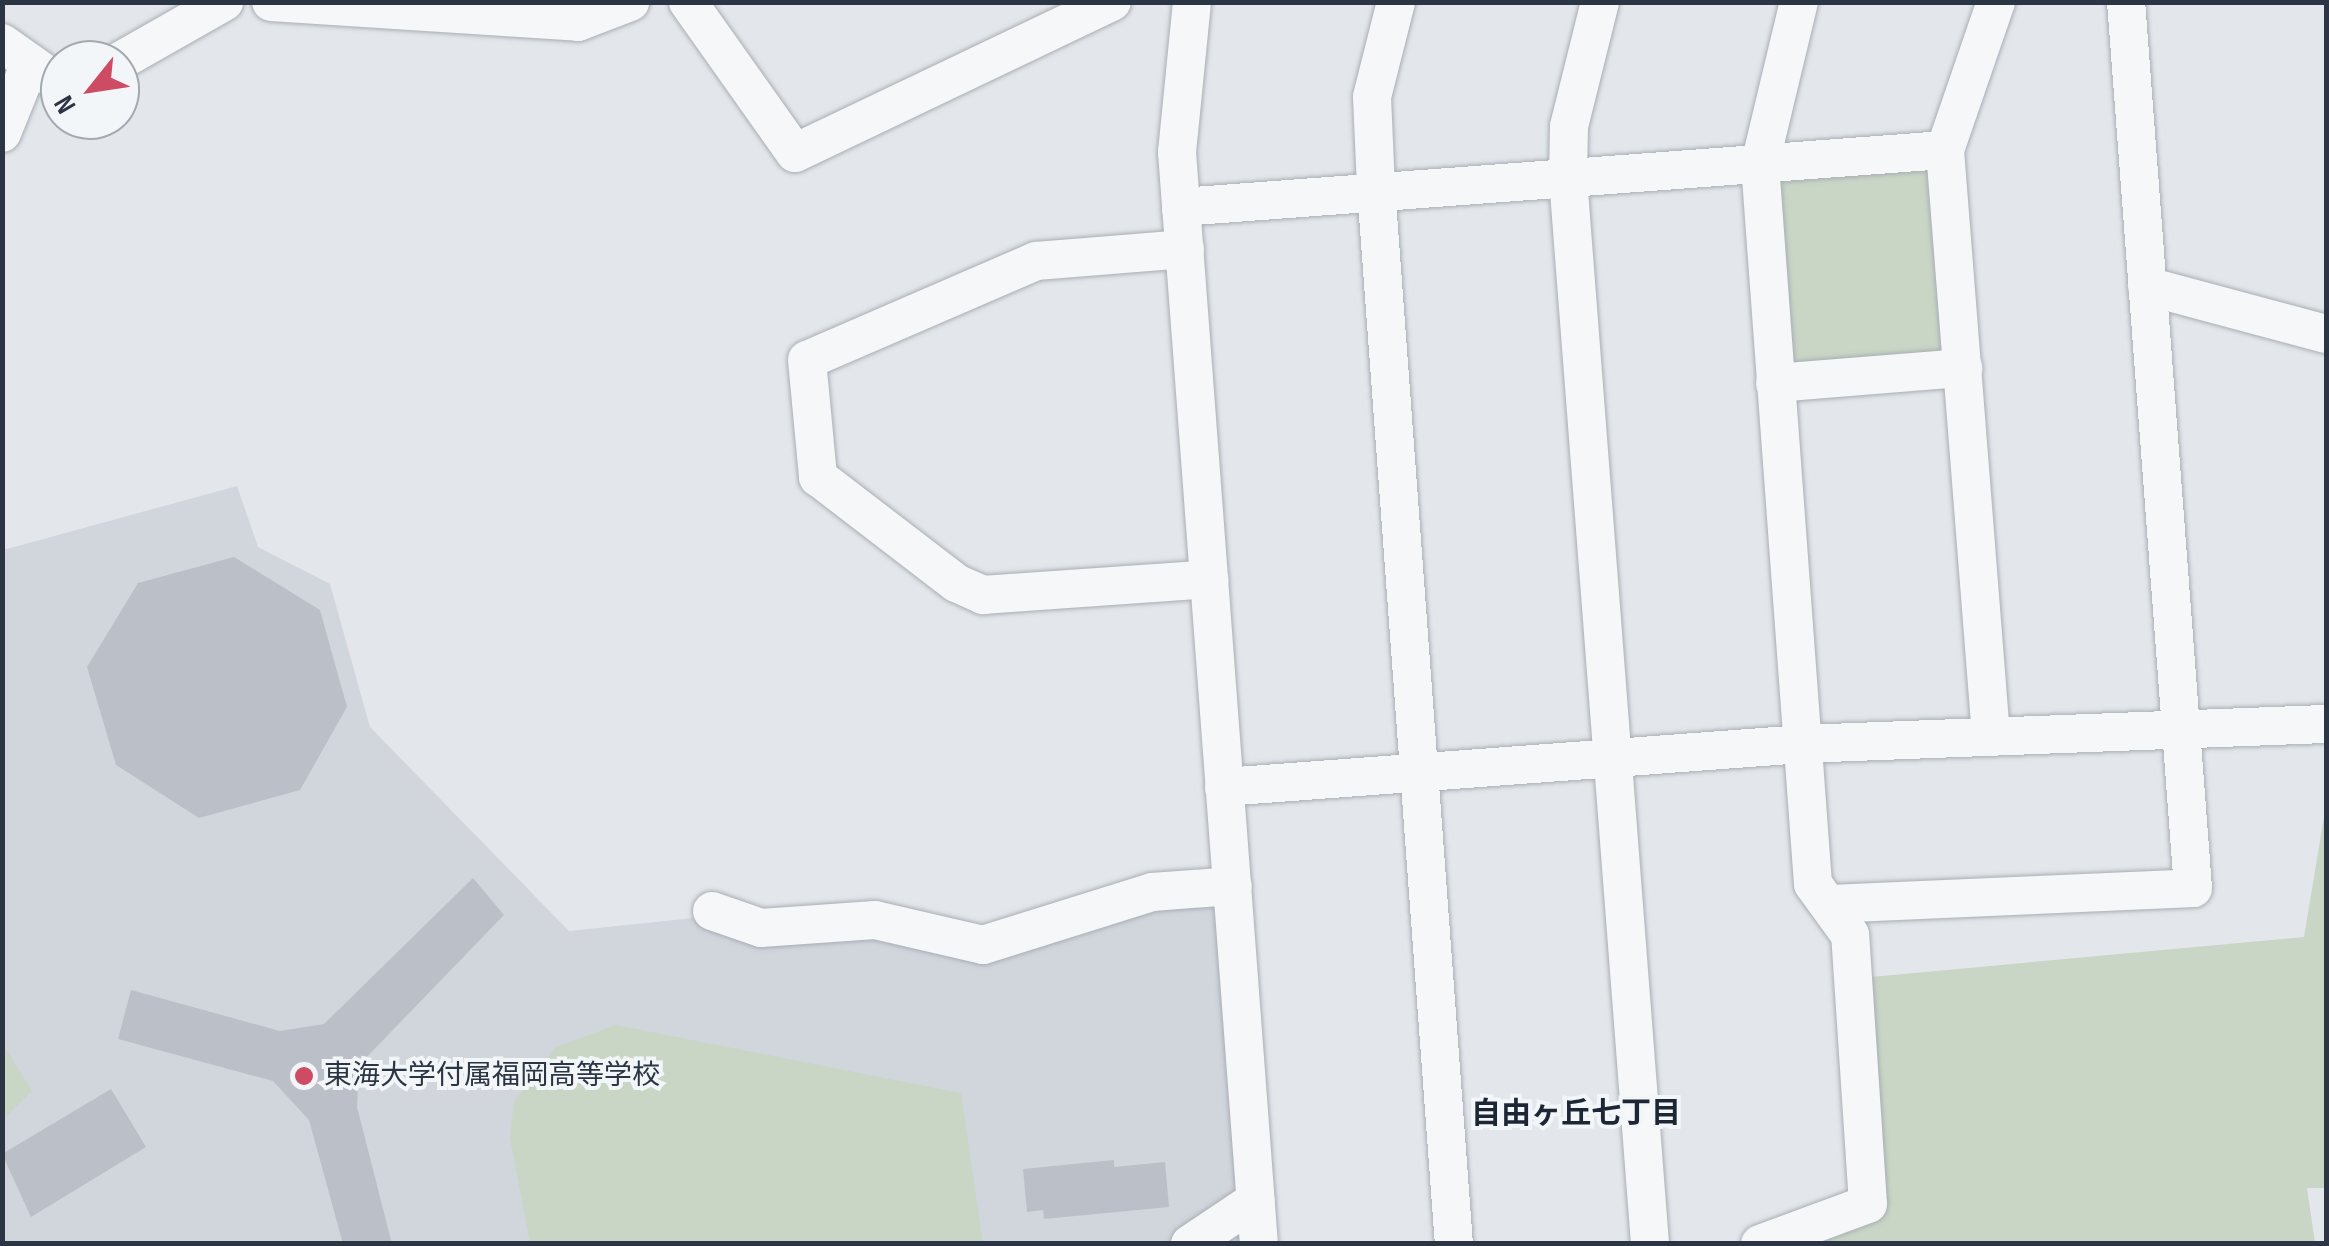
<!DOCTYPE html>
<html>
<head>
<meta charset="utf-8">
<style>
	body { margin:0 }
	#map { position:relative; width:2329px; height:1246px; overflow:hidden; background:#e3e7eb; font-family:"Sofia Sans Condensed","Noto Sans JP",sans-serif }
	div>[style] { position:absolute }
	[style*='--x'] { left:calc(var(--x)*1px); top:calc(var(--y)*1px); width:calc(var(--w)*1px); rotate:calc(var(--a)*1deg) }
	.built>* { inset:0; background:#d1d6dd }
	.green>* { inset:0; background:#c9d5c5 }
	.building>* { inset:0; background:#bbc0c8 }
	.roads { filter:drop-shadow(0 0 2px #a8aeb5) drop-shadow(0 0 2px #a8aeb5) }
	.minor>* { height:38px; margin:-19px; padding:0 19px; transform-origin:19px; border-radius:19px; background:#f6f7f9 }
	.dots>* { width:28px; height:28px; translate:-50% -50%; box-sizing:border-box; border:5px solid #f3f6f8; border-radius:50% }
	span { translate:-50% -50%; white-space:nowrap; text-align:center; line-height:1.15; -webkit-text-stroke:8px #f3f6f8; paint-order:stroke }
	.poi-label { font-size:28px; color:#2b3543 }
	.left { translate:0 -50%; text-align:left }
	.neighbourhood-label { font-size:30px; color:#1d2634; font-weight:700 }
	.frame { position:absolute; inset:0; border:5px solid #2b3543; pointer-events:none }
	.north { position:absolute; left:40px; top:40px; width:100px; height:100px; box-sizing:border-box; background:#f3f6f8; border:2px solid #a3a9b0; border-radius:50%; rotate:240deg; font-size:28px; font-weight:700; line-height:40px; text-align:center; color:#2b3543 }
	.north::after { content:''; display:block; margin:auto; width:35px; height:45px; background:#cd4c63; clip-path:polygon(50% 0,100% 100%,50% 72%,0 100%) }
</style>
</head>
<body>
<div id="map">
	<div class="built">
		<div style="clip-path:polygon(237px 486px,258px 547px,330px 584px,370px 727px,569px 931px,703px 917px,879px 930px,984px 952px,1154px 902px,1219px 903px,1245px 1243px,3px 1244px,3px 550px)"></div>
	</div>
	<div class="green">
		<div style="clip-path:polygon(1929px 163px,1951px 355px,1793px 373px,1778px 175px)"></div>
		<div style="clip-path:polygon(2326px 805px,2326px 1188px,2307px 1188px,2315px 1243px,1782px 1244px,1874px 1198px,1860px 978px,2304px 937px)"></div>
		<div style="clip-path:polygon(616px 1025px,961px 1093px,983px 1243px,530px 1243px,510px 1138px,514px 1102px,554px 1048px)"></div>
		<div style="clip-path:polygon(3px 1044px,32px 1091px,3px 1120px)"></div>
	</div>
	<div class="building">
		<div style="clip-path:polygon(234px 557px,320px 610px,347px 707px,300px 790px,199px 818px,116px 765px,87px 667px,138px 583px)"></div>
		<div style="clip-path:polygon(473px 878px,504px 915px,359px 1065px,357px 1107px,392px 1244px,343px 1244px,309px 1120px,273px 1081px,118px 1039px,131px 990px,280px 1031px,324px 1024px)"></div>
		<div style="clip-path:polygon(111px 1089px,146px 1147px,31px 1217px,2px 1154px)"></div>
		<div style="clip-path:polygon(1114px 1160px,1114px 1167px,1165px 1162px,1169px 1207px,1044px 1219px,1043px 1210px,1027px 1212px,1023px 1169px)"></div>
	</div>
	<div class="roads">
		<div class="minor">
			<div style="--x:271;--y:2;--w:308;--a:3.7"></div>
			<div style="--x:578;--y:22;--w:56;--a:-21"></div>
			<div style="--x:688;--y:2;--w:185;--a:54.7"></div>
			<div style="--x:795;--y:153;--w:351;--a:-25.5"></div>
			<div style="--x:1192;--y:2;--w:151;--a:95.7"></div>
			<div style="--x:1177;--y:152;--w:1095;--a:85.71"></div>
			<div style="--x:1396;--y:2;--w:98;--a:104.2"></div>
			<div style="--x:1372;--y:97;--w:91;--a:87.5"></div>
			<div style="--x:1376;--y:188;--w:1059;--a:85.78"></div>
			<div style="--x:1600;--y:2;--w:128;--a:104"></div>
			<div style="--x:1569;--y:126;--w:52;--a:91.1"></div>
			<div style="--x:1568;--y:178;--w:1069;--a:85.6"></div>
			<div style="--x:2;--y:43;--w:71;--a:35.3"></div>
			<div style="--x:120;--y:61;--w:120;--a:-29.6"></div>
			<div style="--x:2;--y:133;--w:72;--a:-68.1"></div>
			<div style="--x:1181;--y:207;--w:766;--a:-4.27"></div>
			<div style="--x:1185;--y:249;--w:149;--a:175.4"></div>
			<div style="--x:1036;--y:261;--w:249;--a:156.6"></div>
			<div style="--x:807;--y:360;--w:118;--a:84.6"></div>
			<div style="--x:818;--y:477;--w:174;--a:37.5"></div>
			<div style="--x:956;--y:583;--w:30;--a:24"></div>
			<div style="--x:983;--y:595;--w:227;--a:-4"></div>
			<div style="--x:2147;--y:286;--w:185;--a:15"></div>
			<div style="--x:1775;--y:383;--w:189;--a:-4.6"></div>
			<div style="--x:1991;--y:736;--w:588;--a:-94.49"></div>
			<div style="--x:1945;--y:150;--w:157;--a:-71"></div>
			<div style="--x:1224;--y:787;--w:580;--a:-4.25"></div>
			<div style="--x:1802;--y:744;--w:524;--a:-2.19"></div>
			<div style="--x:1831;--y:904;--w:362;--a:-2.5"></div>
			<div style="--x:2193;--y:888;--w:889;--a:-94.32"></div>
			<div style="--x:712;--y:911;--w:52;--a:19.1"></div>
			<div style="--x:761;--y:928;--w:114;--a:-4"></div>
			<div style="--x:875;--y:920;--w:111;--a:13"></div>
			<div style="--x:983;--y:945;--w:177;--a:-17.4"></div>
			<div style="--x:1152;--y:892;--w:81;--a:-4.2"></div>
			<div style="--x:1190;--y:1244;--w:79;--a:-33.7"></div>
			<div style="--x:1760;--y:1244;--w:115;--a:-20.3"></div>
			<div style="--x:1868;--y:1204;--w:270;--a:-93.8"></div>
			<div style="--x:1850;--y:935;--w:63;--a:-126"></div>
			<div style="--x:1813;--y:884;--w:722;--a:-94.21"></div>
			<div style="--x:1760;--y:164;--w:167;--a:-76.5"></div>
		</div>
	</div>
	<div class="dots">
		<div style="left:304px;top:1076px;background:#cd4c63"></div>
	</div>
	<div class="poi-label">
		<span class="left" style="left:324px;top:1076px">東海大学付属福岡高等学校</span>
	</div>
	<div class="neighbourhood-label">
		<span style="left:1576px;top:1114px">自由ヶ丘七丁目</span>
	</div>
	<div class="frame"></div>
	<div class="north">N</div>
</div>
</body>
</html>
